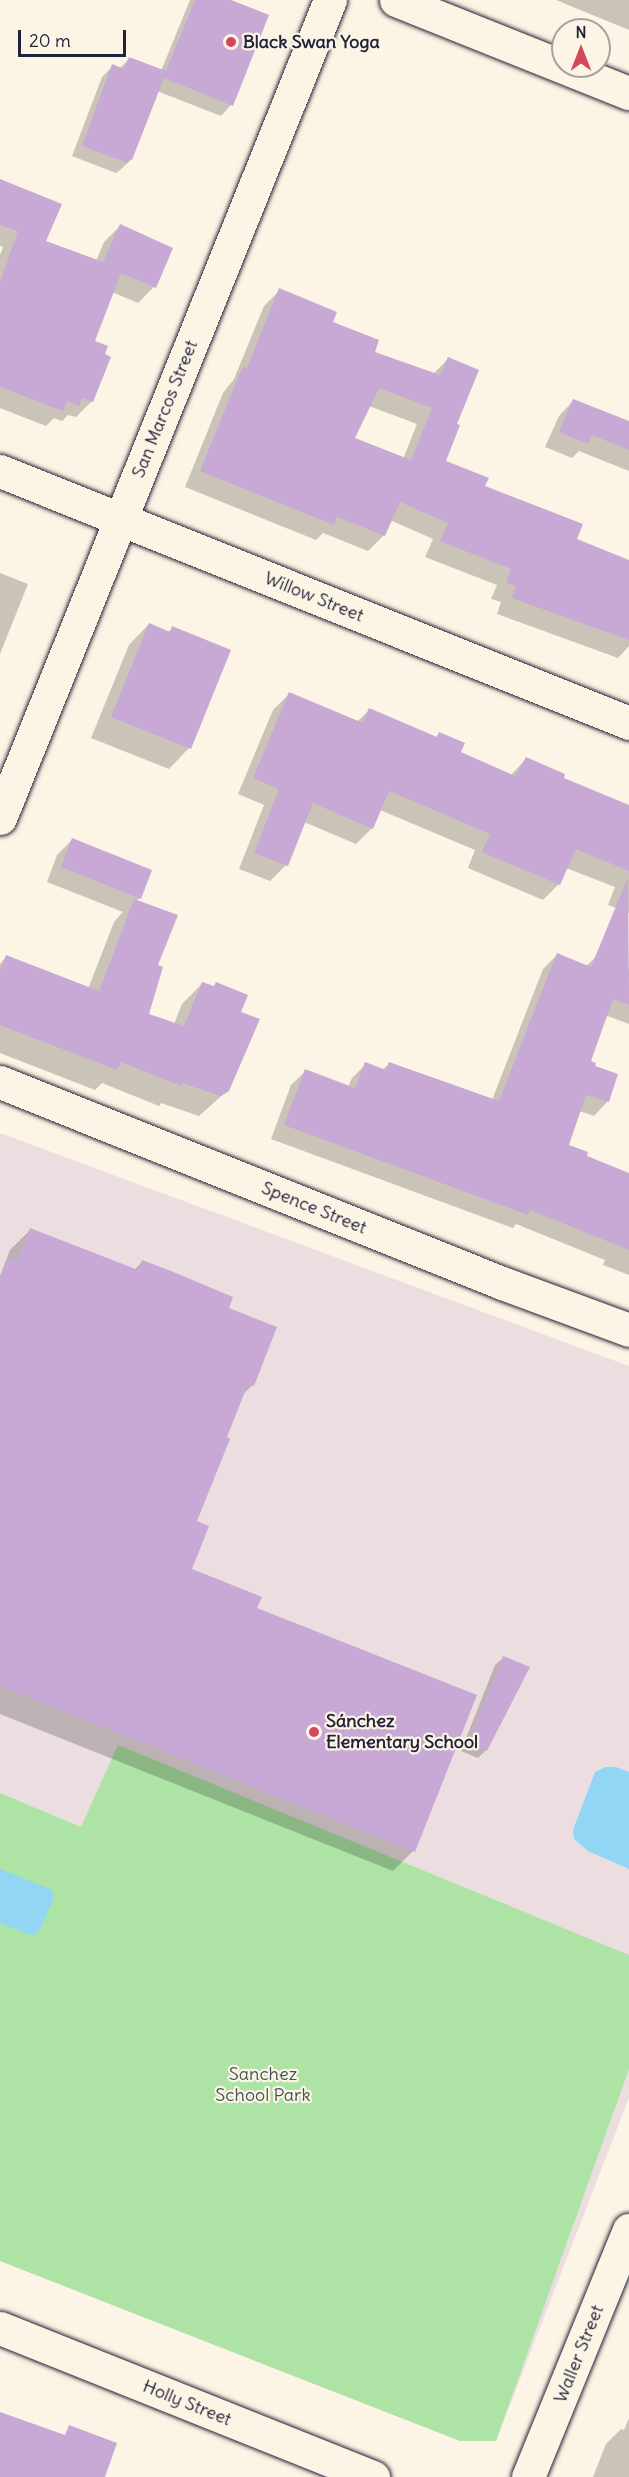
<!DOCTYPE html>
<html>
<head>
<meta charset="utf-8">
<style>
	body { margin:0 }
	#map { position:relative; width:629px; height:2477px; overflow:hidden; background:#fcf5e5; font-family:Delius,sans-serif }
	div>[style] { position:absolute }
	[style*='--x'] { left:calc(var(--x)*1px); top:calc(var(--y)*1px); width:calc(var(--w)*1px); rotate:calc(var(--a)*1deg) }
	.built>* { inset:0; background:#ecdee0 }
	.green>* { inset:0; background:#ade4a6 }
	.water>* { inset:0; background:#93d5f5 }
	.shadow>* { inset:0; background:#0003 }
	.building>* { inset:0; background:#c8a8d4 }
	.roads { filter:drop-shadow(0 0 2px #22223b) drop-shadow(0 0 2px #22223b) }
	.minor>* { height:33px; margin:-16.5px; padding:0 16.5px; transform-origin:16.5px; border-radius:16.5px; background:#fcf5e5 }
	.tertiary>* { height:33px; margin:-16.5px; padding:0 16.5px; transform-origin:16.5px; border-radius:16.5px; background:#fcf5e5 }
	.secondary>* { height:33px; margin:-16.5px; padding:0 16.5px; transform-origin:16.5px; border-radius:16.5px; background:#fcf5e5 }
	.dots>* { width:16px; height:16px; translate:-50% -50%; box-sizing:border-box; border:3px solid #fcf5e5; border-radius:50% }
	span { translate:-50% -50%; white-space:nowrap; text-align:center; line-height:1.15; -webkit-text-stroke:4.5px #fcf5e5; paint-order:stroke }
	.poi-label { font-size:18px; color:#22223b; font-weight:700 }
	.left { translate:0 -50%; text-align:left }
	.street-label { font-size:18px; color:#22223b }
	.park-label { font-size:18px; color:#455256 }
	.north { position:absolute; left:551px; top:18px; width:60px; height:60px; box-sizing:border-box; background:#fcf5e5; border:2px solid #a5a1a1; border-radius:50%; rotate:0deg; font-size:16px; font-weight:700; line-height:24px; text-align:center; color:#22223b }
	.north::after { content:''; display:block; margin:auto; width:21px; height:27px; background:#d1495b; clip-path:polygon(50% 0,100% 100%,50% 72%,0 100%) }
	.scale { position:absolute; left:18px; top:30px; width:108px; height:27px; box-sizing:border-box; border:3px solid #22223b; border-top:0; padding-left:8px; font-size:18px; line-height:21px; white-space:nowrap; color:#22223b; -webkit-text-stroke:4px #fcf5e5; paint-order:stroke }
</style>
</head>
<body>
<div id="map">
	<div class="built">
		<div style="clip-path:polygon(0 1133px,629px 1366px,629px 2098px,496px 2441px,460px 2441px,0 2261px)"></div>
	</div>
	<div class="green">
		<div style="clip-path:polygon(118px 1745px,629px 1955px,629px 2069px,496px 2441px,460px 2441px,0 2261px,0 1793px,81px 1827px)"></div>
	</div>
	<div class="water">
		<div style="clip-path:polygon(605px 1767px,616px 1767px,629px 1772px,629px 1869px,588px 1851px,574px 1839px,573px 1830px,595px 1772px)"></div>
		<div style="clip-path:polygon(0 1869px,50px 1889px,53px 1893px,53px 1900px,38px 1933px,31px 1935px,0 1923px)"></div>
	</div>
	<div class="shadow">
		<div style="clip-path:polygon(190px 0,227px 0,231px 105px,221px 116px,157px 91px,131px 160px,120px 170px,116px 173px,72px 156px,102px 77px,113px 66px,119px 69px,129px 59px,161px 71px)"></div>
		<div style="clip-path:polygon(556px 0,629px 0,629px 30px)"></div>
		<div style="clip-path:polygon(0 181px,44px 242px,96px 261px,104px 242px,120px 226px,154px 287px,138px 303px,112px 292px,93px 342px,103px 355px,92px 401px,76px 417px,68px 415px,62px 421px,54px 418px,46px 426px,0 408px,0 255px,3px 247px,0 246px)"></div>
		<div style="clip-path:polygon(evenodd,280px 290px,373px 353px,433px 374px,448px 359px,455px 425px,444px 462px,575px 540px,629px 561px,629px 646px,618px 658px,497px 614px,501px 602px,491px 599px,497px 585px,425px 557px,433px 539px,390px 520px,384px 535px,368px 551px,323px 533px,316px 540px,185px 487px,223px 393px,234px 379px,264px 306px,280px 290px,369px 406px,417px 424px,403px 459px,353px 439px,369px 406px)"></div>
		<div style="clip-path:polygon(574px 400px,629px 423px,629px 471px,579px 451px,572px 458px,545px 447px,559px 416px)"></div>
		<div style="clip-path:polygon(0 573px,28px 584px,0 654px)"></div>
		<div style="clip-path:polygon(149px 624px,168px 632px,173px 628px,229px 650px,189px 748px,169px 769px,91px 738px,129px 645px)"></div>
		<div style="clip-path:polygon(289px 694px,357px 722px,370px 709px,435px 738px,440px 734px,459px 753px,510px 776px,526px 759px,562px 779px,629px 808px,629px 913px,608px 905px,615px 887px,566px 868px,559px 884px,543px 900px,468px 868px,475px 850px,380px 810px,372px 828px,356px 844px,304px 822px,286px 865px,270px 881px,239px 869px,264px 805px,238px 794px,273px 710px)"></div>
		<div style="clip-path:polygon(72px 840px,140px 898px,136px 901px,156px 966px,147px 1015px,174px 1024px,182px 1004px,202px 984px,239px 1013px,228px 1090px,199px 1116px,161px 1103px,159px 1106px,102px 1083px,95px 1090px,0 1053px,0 964px,6px 957px,88px 989px,114px 922px,123px 912px,47px 882px,57px 855px)"></div>
		<div style="clip-path:polygon(557px 955px,586px 966px,596px 957px,629px 969px,629px 1024px,605px 1015px,589px 1062px,608px 1101px,594px 1116px,579px 1111px,567px 1146px,585px 1157px,629px 1175px,629px 1275px,603px 1265px,605px 1260px,516px 1224px,513px 1228px,271px 1139px,291px 1085px,306px 1071px,348px 1087px,352px 1078px,366px 1064px,382px 1070px,390px 1063px,492px 1100px,543px 969px)"></div>
		<div style="clip-path:polygon(30px 1230px,134px 1270px,142px 1262px,227px 1309px,253px 1385px,241px 1396px,195px 1522px,190px 1570px,255px 1609px,413px 1851px,393px 1871px,0 1714px,0 1276px,10px 1250px)"></div>
		<div style="clip-path:polygon(503px 1658px,528px 1667px,485px 1751px,478px 1758px,461px 1751px,495px 1665px)"></div>
		<div style="clip-path:polygon(629px 2418px,629px 2477px,593px 2477px,606px 2444px,621px 2429px,624px 2430px)"></div>
	</div>
	<div class="building">
		<div style="clip-path:polygon(195px 0,231px 0,269px 15px,233px 106px,164px 78px,132px 160px,129px 159px,128px 163px,82px 146px,112px 64px,124px 69px,129px 57px,166px 71px)"></div>
		<div style="clip-path:polygon(0 179px,62px 204px,46px 241px,103px 262px,120px 224px,173px 248px,156px 288px,121px 273px,95px 341px,108px 346px,105px 354px,111px 357px,93px 402px,82px 398px,79px 406px,67px 401px,63px 411px,0 387px,0 282px,18px 231px,0 225px)"></div>
		<div style="clip-path:polygon(evenodd,279px 288px,337px 312px,333px 322px,379px 340px,375px 352px,440px 375px,448px 357px,479px 370px,457px 424px,460px 425px,446px 461px,489px 478px,485px 486px,583px 524px,577px 539px,629px 560px,629px 640px,512px 598px,516px 586px,506px 583px,511px 569px,440px 541px,448px 523px,400px 502px,385px 536px,337px 517px,334px 525px,200px 471px,239px 375px,244px 367px,247px 368px,279px 288px,379px 388px,432px 408px,411px 460px,355px 438px,379px 388px)"></div>
		<div style="clip-path:polygon(573px 399px,629px 421px,629px 450px,592px 435px,588px 444px,559px 432px)"></div>
		<div style="clip-path:polygon(149px 623px,170px 632px,172px 626px,231px 650px,191px 749px,111px 717px)"></div>
		<div style="clip-path:polygon(289px 692px,363px 723px,369px 708px,437px 737px,439px 732px,465px 743px,461px 752px,515px 776px,526px 757px,565px 774px,564px 778px,629px 805px,629px 871px,576px 849px,560px 885px,482px 852px,490px 834px,389px 791px,373px 829px,313px 803px,288px 866px,254px 853px,279px 789px,253px 778px)"></div>
		<div style="clip-path:polygon(72px 838px,152px 870px,141px 899px,61px 867px)"></div>
		<div style="clip-path:polygon(628px 877px,629px 1005px,613px 999px,591px 1061px,596px 1063px,595px 1066px,618px 1074px,609px 1102px,586px 1095px,569px 1145px,588px 1152px,587px 1156px,629px 1173px,629px 1250px,530px 1210px,528px 1215px,284px 1125px,305px 1069px,355px 1088px,365px 1062px,386px 1070px,389px 1062px,499px 1101px,557px 953px,591px 967px)"></div>
		<div style="clip-path:polygon(134px 899px,178px 915px,158px 965px,163px 967px,149px 1014px,184px 1026px,202px 982px,214px 986px,216px 982px,248px 995px,241px 1012px,260px 1019px,229px 1091px,221px 1096px,182px 1083px,181px 1086px,121px 1062px,117px 1070px,0 1025px,0 971px,6px 955px,99px 991px)"></div>
		<div style="clip-path:polygon(30px 1228px,138px 1270px,142px 1260px,171px 1271px,233px 1297px,229px 1308px,277px 1327px,254px 1386px,248px 1384px,227px 1437px,230px 1439px,197px 1521px,209px 1526px,192px 1569px,262px 1597px,257px 1608px,477px 1695px,415px 1852px,0 1686px,0 1278px,8px 1258px,17px 1261px)"></div>
		<div style="clip-path:polygon(503px 1656px,530px 1667px,487px 1751px,468px 1743px)"></div>
		<div style="clip-path:polygon(0 2412px,65px 2435px,69px 2425px,117px 2443px,105px 2477px,0 2477px)"></div>
	</div>
	<div class="roads">
		<div class="minor">
			<div style="--x:0;--y:471;--w:678;--a:21.83"></div>
			<div style="--x:0;--y:818;--w:882;--a:-68.03"></div>
			<div style="--x:0;--y:1082;--w:541;--a:21.82"></div>
			<div style="--x:502;--y:1283;--w:135;--a:20.3"></div>
		</div>
		<div class="tertiary">
			<div style="--x:0;--y:2328;--w:402;--a:21.8"></div>
			<div style="--x:528;--y:2477;--w:267;--a:-67.8"></div>
		</div>
		<div class="secondary">
			<div style="--x:396;--y:0;--w:251;--a:21.8"></div>
		</div>
	</div>
	<div class="dots">
		<div style="left:231px;top:42px;background:#d1495b"></div>
		<div style="left:314px;top:1732px;background:#d1495b"></div>
	</div>
	<div class="poi-label">
		<span class="left" style="left:243px;top:42px">Black Swan Yoga</span>
		<span class="left" style="left:326px;top:1732px">Sánchez<br>Elementary School</span>
	</div>
	<div class="street-label">
		<span style="left:165px;top:409px;rotate:-68deg">San Marcos Street</span>
		<span style="left:314px;top:597px;rotate:22deg">Willow Street</span>
		<span style="left:314px;top:1208px;rotate:22deg">Spence Street</span>
		<span style="left:579px;top:2354px;rotate:-68deg">Waller Street</span>
		<span style="left:187px;top:2403px;rotate:22deg">Holly Street</span>
	</div>
	<div class="park-label">
		<span style="left:263px;top:2085px">Sanchez<br>School Park</span>
	</div>
	<div class="north">N</div>
	<div class="scale">20 m</div>
</div>
</body>
</html>
